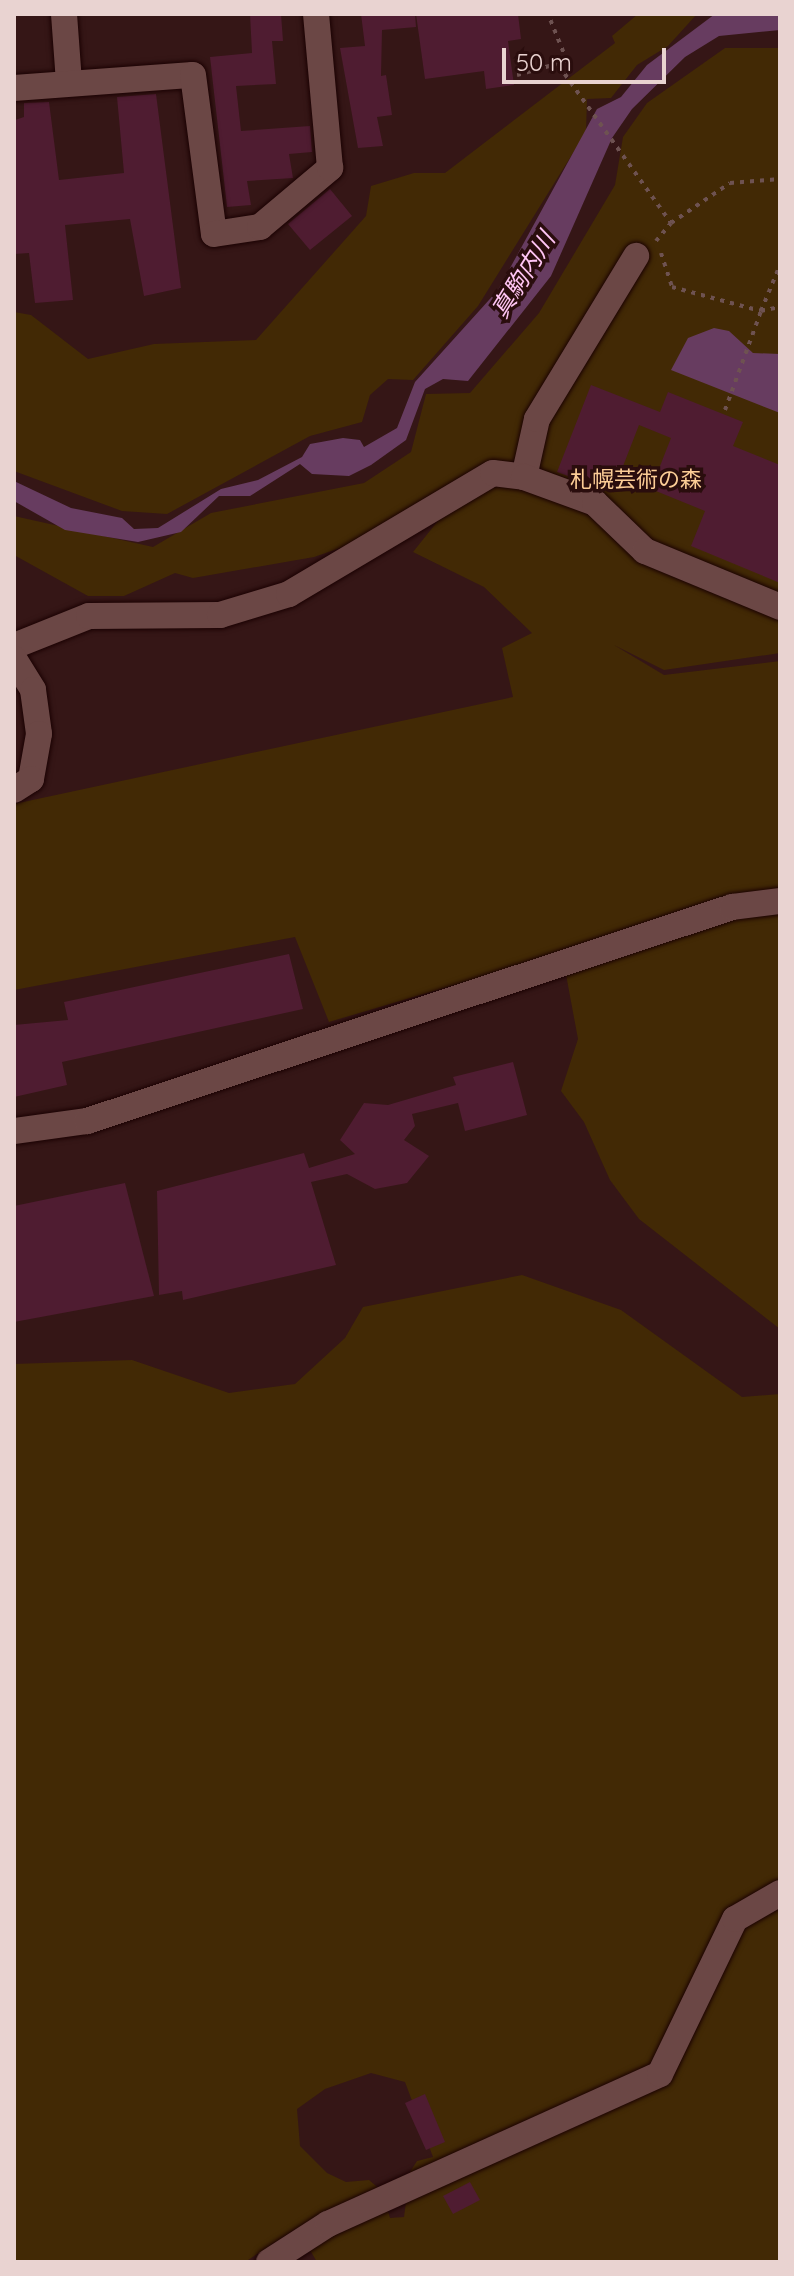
<!DOCTYPE html>
<html>
<head>
<meta charset="utf-8">
<style>
	body { margin:0 }
	#map { position:relative; width:794px; height:2276px; overflow:hidden; background:#351616; font-family:Quicksand,"Noto Sans JP",sans-serif }
	div>[style] { position:absolute }
	[style*='--x'] { left:calc(var(--x)*1px); top:calc(var(--y)*1px); width:calc(var(--w)*1px); rotate:calc(var(--a)*1deg) }
	.green>* { inset:0; background:#422905 }
	.water>* { inset:0; background:#673c60 }
	.building>* { inset:0; background:#4f1c31 }
	.path>* { height:4px; margin-top:-2px; transform-origin:0; background:repeating-linear-gradient(90deg,#6e5251 0 4px,transparent 0 10px) }
	.roads { filter:drop-shadow(0 0 2px #1b0203) drop-shadow(0 0 2px #1b0203) }
	.minor>* { height:26px; margin:-13px; padding:0 13px; transform-origin:13px; border-radius:13px; background:#6b4745 }
	span { translate:-50% -50%; white-space:nowrap; text-align:center; line-height:1.15; -webkit-text-stroke:7px #2a0d0d; paint-order:stroke }
	.park-label { font-size:22px; color:#fccd96 }
	.water-label { font-size:24px; color:#ffc5f4; font-style:italic }
	.frame { position:absolute; inset:0; border:16px solid #e9d3d1; pointer-events:none }
	.scale { position:absolute; left:502px; top:48px; width:164px; height:36px; box-sizing:border-box; border:4px solid #e9d3d1; border-top:0; padding-left:10px; font-size:24px; line-height:28px; white-space:nowrap; color:#e9d3d1; -webkit-text-stroke:6px #2a0d0d; paint-order:stroke }
</style>
</head>
<body>
<div id="map">
	<div class="green">
		<div style="clip-path:polygon(638px 14px,697px 14px,668px 46px,637px 65px,611px 98px,587px 99px,586px 132px,478px 306px,413px 380px,388px 379px,370px 395px,362px 422px,310px 436px,167px 514px,122px 511px,14px 471px,14px 312px,31px 315px,88px 359px,154px 344px,256px 340px,366px 216px,371px 186px,414px 173px,445px 173px,615px 43px,612px 36px)"></div>
		<div style="clip-path:polygon(725px 48px,780px 48px,780px 653px,664px 670px,614px 645px,664px 675px,780px 661px,780px 1329px,639px 1219px,610px 1180px,584px 1122px,561px 1091px,578px 1039px,562px 953px,329px 1022px,295px 937px,14px 990px,14px 804px,513px 697px,502px 648px,532px 633px,484px 587px,413px 552px,445px 512px,314px 557px,193px 578px,175px 573px,124px 596px,88px 596px,14px 555px,14px 516px,153px 547px,211px 513px,364px 483px,411px 452px,426px 394px,470px 393px,539px 313px,615px 185px,623px 137px,647px 103px)"></div>
		<div style="clip-path:polygon(evenodd,522px 1275px,621px 1310px,742px 1397px,780px 1394px,780px 2262px,317px 2262px,297px 2228px,245px 2262px,14px 2262px,14px 1364px,132px 1360px,229px 1393px,295px 1384px,345px 1338px,363px 1307px,522px 1275px,371px 2073px,405px 2082px,433px 2157px,417px 2161px,410px 2172px,404px 2217px,390px 2218px,382px 2191px,369px 2180px,346px 2182px,327px 2173px,300px 2146px,297px 2109px,325px 2089px,371px 2073px)"></div>
	</div>
	<div class="water">
		<div style="clip-path:polygon(715px 14px,780px 14px,780px 30px,719px 36px,685px 57px,632px 109px,612px 138px,551px 276px,468px 381px,443px 379px,425px 389px,406px 440px,371px 465px,349px 476px,312px 474px,300px 464px,250px 496px,219px 496px,181px 532px,138px 542px,65px 530px,14px 501px,14px 481px,71px 508px,122px 518px,134px 529px,158px 528px,221px 489px,258px 480px,302px 457px,310px 444px,343px 438px,360px 440px,364px 447px,397px 428px,415px 382px,498px 290px,597px 109px,621px 97px,647px 65px)"></div>
		<div style="clip-path:polygon(714px 328px,729px 331px,753px 353px,780px 354px,780px 413px,671px 370px,688px 338px)"></div>
	</div>
	<div class="building">
		<div style="clip-path:polygon(250px 14px,281px 14px,283px 41px,272px 41px,276px 84px,236px 86px,241px 131px,310px 126px,312px 152px,289px 154px,293px 178px,247px 181px,251px 205px,227px 207px,210px 57px,252px 53px)"></div>
		<div style="clip-path:polygon(361px 14px,415px 14px,416px 27px,382px 30px,381px 76px,386px 75px,392px 115px,377px 117px,383px 146px,358px 148px,340px 48px,365px 46px)"></div>
		<div style="clip-path:polygon(416px 14px,518px 14px,521px 39px,508px 41px,514px 85px,486px 89px,484px 71px,425px 79px)"></div>
		<div style="clip-path:polygon(156px 94px,181px 288px,144px 296px,130px 219px,65px 225px,73px 300px,35px 303px,29px 253px,14px 254px,15px 120px,24px 117px,24px 103px,49px 102px,59px 180px,124px 173px,117px 97px)"></div>
		<div style="clip-path:polygon(330px 189px,352px 216px,310px 250px,288px 224px)"></div>
		<div style="clip-path:polygon(591px 385px,660px 412px,668px 392px,743px 422px,733px 446px,780px 465px,780px 583px,691px 546px,705px 511px,651px 489px,671px 438px,639px 425px,618px 479px,601px 472px,595px 486px,557px 472px)"></div>
		<div style="clip-path:polygon(289px 954px,303px 1009px,62px 1062px,67px 1085px,14px 1097px,14px 1025px,68px 1020px,64px 1002px)"></div>
		<div style="clip-path:polygon(513px 1062px,527px 1115px,465px 1131px,458px 1103px,412px 1114px,415px 1126px,404px 1140px,429px 1156px,407px 1183px,375px 1189px,347px 1174px,311px 1182px,336px 1265px,183px 1300px,182px 1291px,159px 1295px,157px 1191px,304px 1153px,309px 1168px,355px 1154px,340px 1140px,364px 1103px,388px 1105px,456px 1085px,453px 1077px)"></div>
		<div style="clip-path:polygon(125px 1183px,154px 1296px,14px 1322px,14px 1206px)"></div>
		<div style="clip-path:polygon(425px 2094px,445px 2142px,426px 2150px,405px 2103px)"></div>
		<div style="clip-path:polygon(470px 2182px,480px 2200px,453px 2214px,443px 2196px)"></div>
	</div>
	<div class="path">
		<div style="--x:559;--y:66;--w:193;--a:54.5"></div>
		<div style="--x:671;--y:223;--w:71;--a:-34.1"></div>
		<div style="--x:730;--y:183;--w:50;--a:-4.6"></div>
		<div style="--x:517;--y:75;--w:52;--a:-15.6"></div>
		<div style="--x:567;--y:61;--w:51;--a:-112"></div>
		<div style="--x:656;--y:241;--w:23;--a:-50"></div>
		<div style="--x:661;--y:253;--w:36;--a:72"></div>
		<div style="--x:672;--y:287;--w:92;--a:15.1"></div>
		<div style="--x:761;--y:311;--w:50;--a:-67.6"></div>
		<div style="--x:725;--y:410;--w:105;--a:-70"></div>
		<div style="--x:761;--y:311;--w:19;--a:-12"></div>
	</div>
	<div class="roads">
		<div class="minor">
			<div style="--x:64;--y:14;--w:68;--a:85.8"></div>
			<div style="--x:14;--y:88;--w:179;--a:-4.2"></div>
			<div style="--x:193;--y:75;--w:160;--a:82.5"></div>
			<div style="--x:214;--y:234;--w:47;--a:-8.7"></div>
			<div style="--x:260;--y:227;--w:92;--a:-40.1"></div>
			<div style="--x:330;--y:168;--w:155;--a:-95.2"></div>
			<div style="--x:524;--y:477;--w:59;--a:-77.4"></div>
			<div style="--x:537;--y:419;--w:191;--a:-58.7"></div>
			<div style="--x:14;--y:646;--w:81;--a:-21.8"></div>
			<div style="--x:89;--y:616;--w:131;--a:-0.4"></div>
			<div style="--x:220;--y:615;--w:72;--a:-16.9"></div>
			<div style="--x:289;--y:594;--w:237;--a:-30.7"></div>
			<div style="--x:493;--y:473;--w:31;--a:7"></div>
			<div style="--x:524;--y:477;--w:76;--a:20.1"></div>
			<div style="--x:595;--y:503;--w:69;--a:43.8"></div>
			<div style="--x:645;--y:551;--w:146;--a:22.5"></div>
			<div style="--x:14;--y:659;--w:36;--a:58"></div>
			<div style="--x:33;--y:690;--w:44;--a:82.2"></div>
			<div style="--x:39;--y:734;--w:46;--a:100.1"></div>
			<div style="--x:31;--y:779;--w:20;--a:147"></div>
			<div style="--x:14;--y:1131;--w:74;--a:-7.8"></div>
			<div style="--x:87;--y:1121;--w:680;--a:-18.35"></div>
			<div style="--x:732;--y:907;--w:48;--a:-7.1"></div>
			<div style="--x:269;--y:2262;--w:70;--a:-32.8"></div>
			<div style="--x:328;--y:2224;--w:364;--a:-24.3"></div>
			<div style="--x:660;--y:2074;--w:172;--a:-64.2"></div>
			<div style="--x:735;--y:1919;--w:52;--a:-30"></div>
		</div>
	</div>
	<div class="park-label">
		<span style="left:636px;top:480px">札幌芸術の森</span>
	</div>
	<div class="water-label">
		<span style="left:523px;top:275px;rotate:-58deg">真駒内川</span>
	</div>
	<div class="frame"></div>
	<div class="scale">50 m</div>
</div>
</body>
</html>
